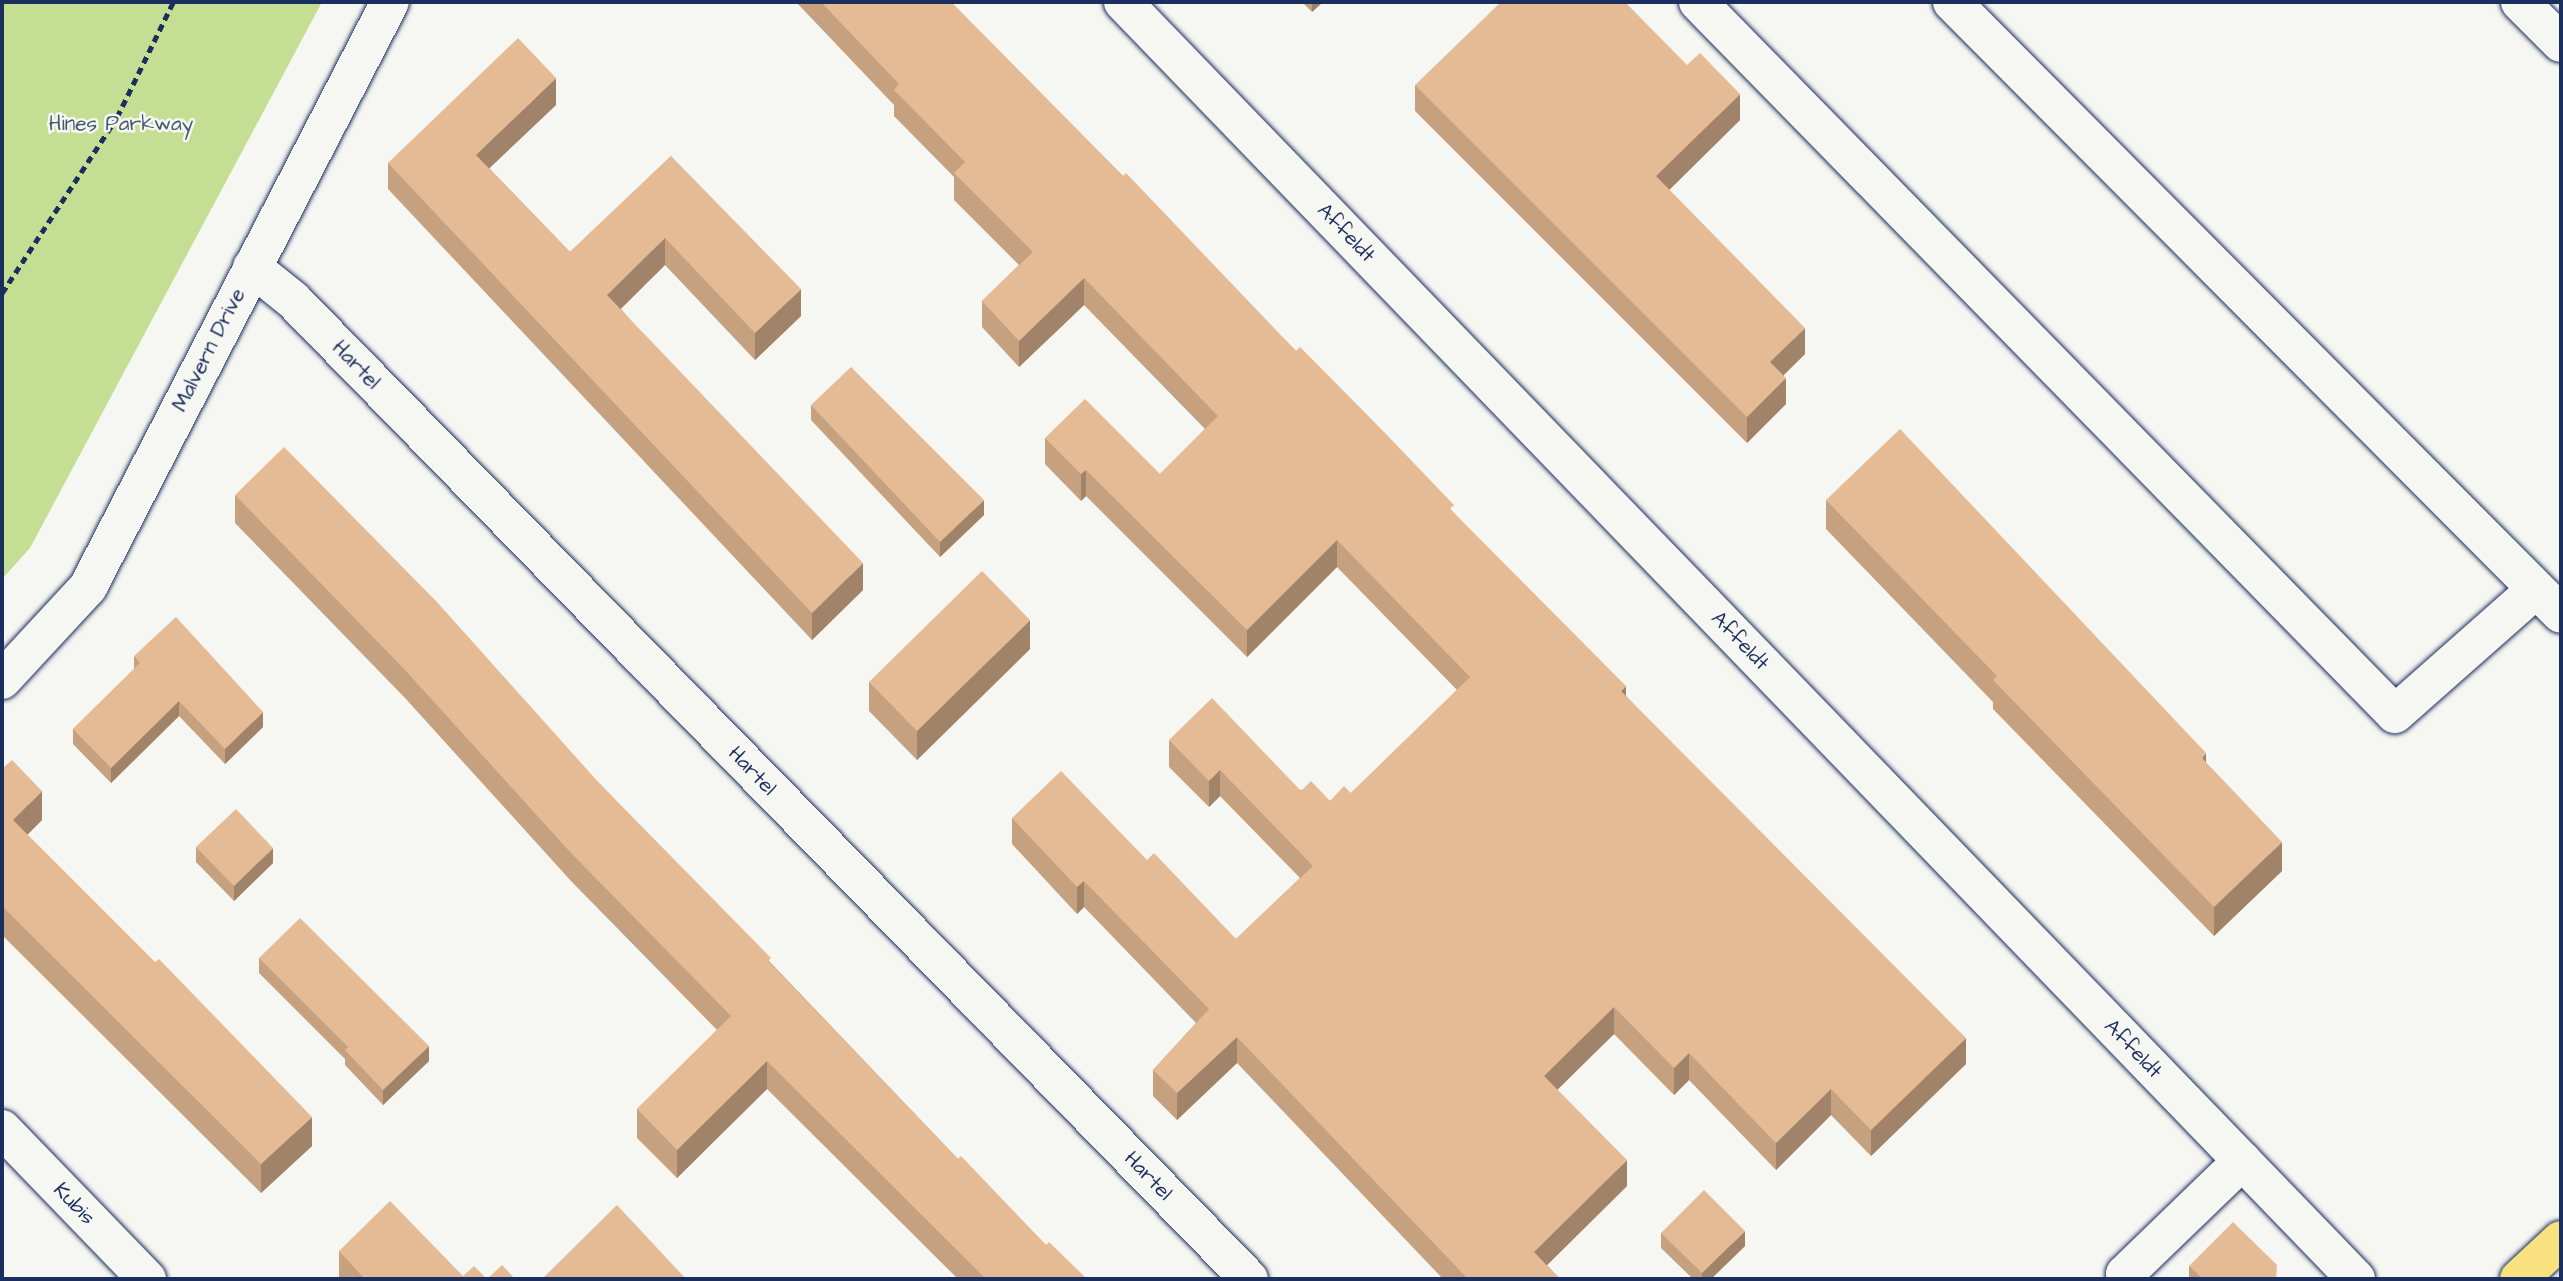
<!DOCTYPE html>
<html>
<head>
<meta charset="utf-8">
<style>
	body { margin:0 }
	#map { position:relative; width:2563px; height:1281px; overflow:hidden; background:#f6f6f2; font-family:"Architects Daughter",sans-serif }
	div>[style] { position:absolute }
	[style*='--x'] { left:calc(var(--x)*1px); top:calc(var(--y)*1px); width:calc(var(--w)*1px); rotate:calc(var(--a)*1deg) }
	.green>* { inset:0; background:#c4de94 }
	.path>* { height:4.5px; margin-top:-2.25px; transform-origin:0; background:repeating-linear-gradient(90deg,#1b2f5e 0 7px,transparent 0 12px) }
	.roads { filter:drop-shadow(0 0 2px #1b2f5e) drop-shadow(0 0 2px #1b2f5e) }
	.minor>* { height:38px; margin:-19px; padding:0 19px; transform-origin:19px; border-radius:19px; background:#f6f6f2 }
	.major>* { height:38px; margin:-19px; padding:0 19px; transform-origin:19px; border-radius:19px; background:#fae180 }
	.wall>* { inset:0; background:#c5a180 }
	.shaded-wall>* { inset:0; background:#a08368 }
	.building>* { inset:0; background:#e5bb95 }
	span { translate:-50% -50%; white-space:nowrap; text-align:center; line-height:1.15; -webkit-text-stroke:5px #f6f6f2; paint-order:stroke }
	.park-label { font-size:21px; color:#455b6c }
	.street-label { font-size:21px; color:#1b2f5e }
	.frame { position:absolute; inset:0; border:4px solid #1b2f5e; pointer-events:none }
</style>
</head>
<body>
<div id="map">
	<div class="green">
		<div style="clip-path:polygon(2px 2px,322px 2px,30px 548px,2px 579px)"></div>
	</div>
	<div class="path">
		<div style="--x:2;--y:293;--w:210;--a:-56.8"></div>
		<div style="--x:117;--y:117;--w:128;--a:-64"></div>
	</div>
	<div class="roads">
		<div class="minor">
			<div style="--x:1123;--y:2;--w:1775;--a:46"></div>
			<div style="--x:1698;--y:2;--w:996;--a:45.61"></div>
			<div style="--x:2395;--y:714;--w:187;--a:-41.5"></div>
			<div style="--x:1952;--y:2;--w:863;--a:45.14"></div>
			<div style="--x:2520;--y:2;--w:58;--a:45"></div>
			<div style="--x:252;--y:267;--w:53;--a:38.8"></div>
			<div style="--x:293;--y:300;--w:1368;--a:45.68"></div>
			<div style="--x:2;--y:680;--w:127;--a:-47.2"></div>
			<div style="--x:88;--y:587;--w:658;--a:-62.7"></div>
			<div style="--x:2;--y:1129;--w:209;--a:46"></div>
			<div style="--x:2130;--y:1279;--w:7;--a:-135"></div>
			<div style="--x:2125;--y:1274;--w:163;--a:-44"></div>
		</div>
		<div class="major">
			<div style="--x:2519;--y:1279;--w:57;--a:-42.9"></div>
		</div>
	</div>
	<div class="wall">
		<div style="clip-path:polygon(796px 2px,951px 2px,1296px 351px,1454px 513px,1626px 696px,1966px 1064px,1871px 1156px,1831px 1115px,1776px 1170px,1689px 1080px,1674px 1095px,1614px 1034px,1557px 1089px,1627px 1186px,1547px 1265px,1560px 1279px,1443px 1279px,1237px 1063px,1177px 1120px,1153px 1096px,1153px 1070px,1196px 1023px,1084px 907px,1077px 914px,1012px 844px,1012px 818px,1147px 860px,1236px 939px,1300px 878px,1220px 796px,1209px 807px,1169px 767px,1169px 740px,1330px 801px,1351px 793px,1457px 690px,1337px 567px,1247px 657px,1086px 496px,1081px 501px,1045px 464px,1045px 438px,1160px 474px,1205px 429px,1084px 305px,1019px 367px,982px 327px,982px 301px,1019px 265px,954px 200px,954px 177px,894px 116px,894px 105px)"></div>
		<div style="clip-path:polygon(1302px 2px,1323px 2px,1312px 12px)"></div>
		<div style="clip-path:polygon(1415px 85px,1740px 120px,1669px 190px,1805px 354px,1784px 375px,1786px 404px,1747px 443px,1415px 111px)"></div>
		<div style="clip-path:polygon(556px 105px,489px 168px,570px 252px,671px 156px,801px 316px,755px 360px,665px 265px,621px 309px,863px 590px,812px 640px,388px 189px,388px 163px)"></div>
		<div style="clip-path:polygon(811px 405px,984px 515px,940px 557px,811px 420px)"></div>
		<div style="clip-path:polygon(235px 495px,600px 784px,958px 1159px,1046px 1245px,1087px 1279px,958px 1279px,767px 1089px,677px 1178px,637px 1138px,637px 1109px,717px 1030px,571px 881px,405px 698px,235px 523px)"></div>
		<div style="clip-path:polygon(1826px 500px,2206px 763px,2282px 871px,2214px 936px,1993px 709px,1993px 702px,1826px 529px)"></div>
		<div style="clip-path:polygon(1030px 649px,917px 760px,869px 711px,869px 682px)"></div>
		<div style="clip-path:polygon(134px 656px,263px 727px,225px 764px,179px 716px,111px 783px,73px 744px,73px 729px,134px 669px)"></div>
		<div style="clip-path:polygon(2px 769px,42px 820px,27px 835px,312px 1146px,261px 1193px,2px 935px)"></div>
		<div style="clip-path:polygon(196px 847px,273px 863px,234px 901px,196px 862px)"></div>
		<div style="clip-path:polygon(259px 958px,429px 1061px,383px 1105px,345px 1065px,345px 1059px,259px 973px)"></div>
		<div style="clip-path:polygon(1661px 1233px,1745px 1246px,1711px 1279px,1693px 1279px,1661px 1248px)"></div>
		<div style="clip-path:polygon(339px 1251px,463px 1276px,487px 1279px,340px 1279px,339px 1277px)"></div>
		<div style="clip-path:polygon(2189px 1266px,2277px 1279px,2189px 1279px)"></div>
	</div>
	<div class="shaded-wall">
		<div style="clip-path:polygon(1312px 2px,1323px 2px,1312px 12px)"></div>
		<div style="clip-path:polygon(556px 78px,556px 105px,476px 181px,476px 155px)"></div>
		<div style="clip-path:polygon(1740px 94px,1740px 120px,1656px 203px,1656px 176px)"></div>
		<div style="clip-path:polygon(665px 238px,665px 265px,607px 322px,607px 295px)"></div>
		<div style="clip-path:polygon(1084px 278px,1084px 305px,1019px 367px,1019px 341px)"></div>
		<div style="clip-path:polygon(801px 289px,801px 316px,755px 360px,755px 333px)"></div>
		<div style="clip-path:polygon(1805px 328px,1805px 354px,1770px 388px,1770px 362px)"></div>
		<div style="clip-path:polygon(1786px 378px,1786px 404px,1747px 443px,1747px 417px)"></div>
		<div style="clip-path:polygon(1086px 470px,1086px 496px,1081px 501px,1081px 474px)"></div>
		<div style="clip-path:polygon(984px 500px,984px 515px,940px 557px,940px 542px)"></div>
		<div style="clip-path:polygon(1337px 540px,1337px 567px,1247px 657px,1247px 630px)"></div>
		<div style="clip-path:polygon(863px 563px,863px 590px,812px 640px,812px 613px)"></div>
		<div style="clip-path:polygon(1030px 620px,1030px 649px,917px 760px,917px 731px)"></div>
		<div style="clip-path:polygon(1626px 686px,1626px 713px,1621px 691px)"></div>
		<div style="clip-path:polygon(179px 701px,179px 716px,111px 783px,111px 768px)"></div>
		<div style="clip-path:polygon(263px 712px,263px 727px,225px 764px,225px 749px)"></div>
		<div style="clip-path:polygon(2206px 753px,2206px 782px,2202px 758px)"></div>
		<div style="clip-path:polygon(1220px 770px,1220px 796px,1209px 807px,1209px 781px)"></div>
		<div style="clip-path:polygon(42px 791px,42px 820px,13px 849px,13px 820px)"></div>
		<div style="clip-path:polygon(2282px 842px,2282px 871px,2214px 936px,2214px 907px)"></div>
		<div style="clip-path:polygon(273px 848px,273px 863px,234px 901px,234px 886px)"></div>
		<div style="clip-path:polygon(1084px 881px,1084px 907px,1077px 914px,1077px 887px)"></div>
		<div style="clip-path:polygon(1614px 1007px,1614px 1034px,1544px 1103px,1544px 1076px)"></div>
		<div style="clip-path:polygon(1237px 1037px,1237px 1063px,1177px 1120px,1177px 1093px)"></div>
		<div style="clip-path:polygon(1966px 1038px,1966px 1064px,1871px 1156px,1871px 1130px)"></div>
		<div style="clip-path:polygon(429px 1046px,429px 1061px,383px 1105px,383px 1090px)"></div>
		<div style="clip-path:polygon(1689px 1053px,1689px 1080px,1674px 1095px,1674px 1068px)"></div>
		<div style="clip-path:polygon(767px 1061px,767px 1089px,677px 1178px,677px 1150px)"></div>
		<div style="clip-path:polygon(1831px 1089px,1831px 1115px,1776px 1170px,1776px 1143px)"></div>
		<div style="clip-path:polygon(312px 1117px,312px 1146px,261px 1193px,261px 1164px)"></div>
		<div style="clip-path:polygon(1627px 1160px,1627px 1186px,1534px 1278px,1534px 1252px)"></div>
		<div style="clip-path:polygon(1745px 1231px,1745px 1246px,1711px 1279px,1702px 1279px,1702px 1273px)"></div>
	</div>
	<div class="building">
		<div style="clip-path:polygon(821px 2px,951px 2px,1123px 176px,1126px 173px,1296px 351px,1300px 347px,1385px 433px,1454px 505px,1450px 509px,1626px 686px,1621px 691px,1966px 1038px,1871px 1130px,1831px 1089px,1776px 1143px,1689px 1053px,1674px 1068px,1614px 1007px,1544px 1076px,1627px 1160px,1534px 1252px,1560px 1279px,1468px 1279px,1237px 1037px,1177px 1093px,1153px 1070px,1209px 1009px,1084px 881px,1077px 887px,1012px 818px,1061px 771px,1147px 860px,1154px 853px,1236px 939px,1313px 866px,1220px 770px,1209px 781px,1169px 740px,1212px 698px,1301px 791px,1311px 781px,1330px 801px,1344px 786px,1351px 793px,1470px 677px,1337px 540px,1247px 630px,1086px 470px,1081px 474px,1045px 438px,1085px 399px,1160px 474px,1218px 416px,1084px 278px,1019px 341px,982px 301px,1033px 252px,954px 173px,965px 162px,894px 90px,899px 84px)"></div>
		<div style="clip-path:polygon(1501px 2px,1625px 2px,1687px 65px,1700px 53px,1740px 94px,1656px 176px,1805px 328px,1770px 362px,1786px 378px,1747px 417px,1415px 85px)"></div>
		<div style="clip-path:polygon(518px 38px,556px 78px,476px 155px,570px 252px,671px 156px,801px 289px,755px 333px,665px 238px,607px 295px,863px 563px,812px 613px,388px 163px)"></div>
		<div style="clip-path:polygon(851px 367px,984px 500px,940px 542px,811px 405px)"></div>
		<div style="clip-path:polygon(1900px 429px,2206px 753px,2202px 758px,2282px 842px,2214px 907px,1993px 680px,1997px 676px,1826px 500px)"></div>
		<div style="clip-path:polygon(284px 447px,436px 601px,600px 784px,771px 958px,768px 961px,958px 1159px,961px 1156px,1046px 1245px,1049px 1242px,1087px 1279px,986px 1279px,767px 1061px,677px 1150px,637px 1109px,731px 1016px,571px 853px,405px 670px,235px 495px)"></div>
		<div style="clip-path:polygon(982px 571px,1030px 620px,917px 731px,869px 682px)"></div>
		<div style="clip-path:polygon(176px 617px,263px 712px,225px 749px,179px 701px,111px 768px,73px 729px,140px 663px,134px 656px)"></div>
		<div style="clip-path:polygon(12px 760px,42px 791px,13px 820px,155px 962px,159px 959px,312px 1117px,261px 1164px,2px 906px,2px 769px)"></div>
		<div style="clip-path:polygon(236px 809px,273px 848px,234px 886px,196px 847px)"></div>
		<div style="clip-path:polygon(300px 918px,429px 1046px,383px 1090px,345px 1050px,348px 1047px,259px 958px)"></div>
		<div style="clip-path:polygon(1704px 1190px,1745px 1231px,1702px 1273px,1661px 1233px)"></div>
		<div style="clip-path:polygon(390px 1201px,463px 1276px,474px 1266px,487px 1279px,365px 1279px,339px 1251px)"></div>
		<div style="clip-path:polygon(617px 1205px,686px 1279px,606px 1279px,604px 1277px,601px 1279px,542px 1279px)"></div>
		<div style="clip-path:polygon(2233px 1222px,2277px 1265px,2276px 1279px,2203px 1279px,2189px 1266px)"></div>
		<div style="clip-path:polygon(502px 1265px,515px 1279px,487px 1279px)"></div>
	</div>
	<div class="park-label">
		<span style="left:121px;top:124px">Hines Parkway</span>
	</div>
	<div class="street-label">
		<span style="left:1346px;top:233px;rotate:46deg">Affeldt</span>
		<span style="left:209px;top:350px;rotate:-63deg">Malvern Drive</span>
		<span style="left:356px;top:365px;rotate:46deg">Hartel</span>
		<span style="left:1740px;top:641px;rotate:46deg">Affeldt</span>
		<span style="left:752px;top:771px;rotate:46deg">Hartel</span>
		<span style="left:2133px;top:1049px;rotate:46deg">Affeldt</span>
		<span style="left:1148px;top:1176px;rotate:46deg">Hartel</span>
		<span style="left:74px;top:1204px;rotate:46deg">Kubis</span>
	</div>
	<div class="frame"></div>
</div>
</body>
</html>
